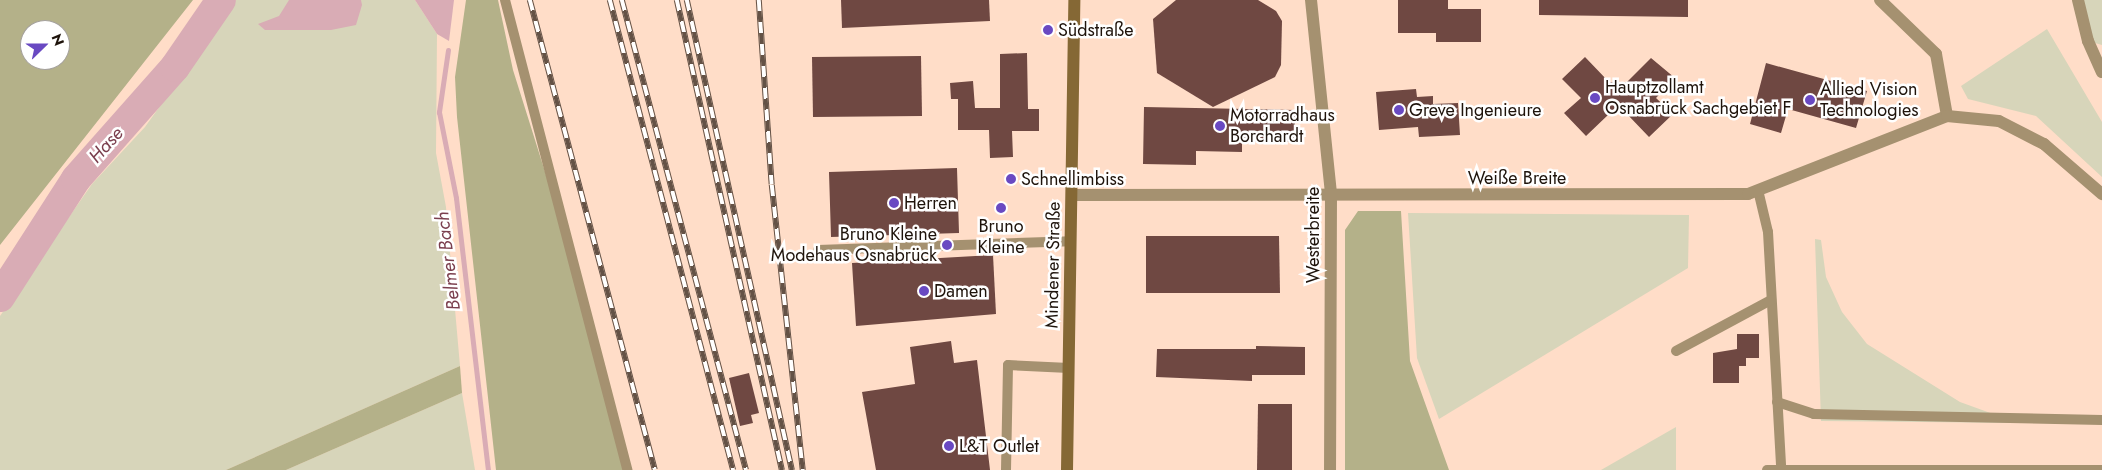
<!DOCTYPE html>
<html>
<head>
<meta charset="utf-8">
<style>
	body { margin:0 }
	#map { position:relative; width:2102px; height:470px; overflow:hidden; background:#ffddc8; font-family:Jost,sans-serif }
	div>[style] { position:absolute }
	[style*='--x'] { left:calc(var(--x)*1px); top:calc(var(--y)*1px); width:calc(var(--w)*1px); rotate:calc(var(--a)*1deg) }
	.green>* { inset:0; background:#d7d5ba }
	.forest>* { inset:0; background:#b4b189 }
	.water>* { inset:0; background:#d9acb5 }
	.stream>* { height:5px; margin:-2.5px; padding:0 2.5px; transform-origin:2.5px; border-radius:2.5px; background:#d9acb5 }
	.river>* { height:30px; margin:-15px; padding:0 15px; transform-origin:15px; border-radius:15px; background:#d9acb5 }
	.building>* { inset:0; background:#6f4842 }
	.service>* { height:10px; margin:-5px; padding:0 5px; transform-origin:5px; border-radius:5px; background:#a59170 }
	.minor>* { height:12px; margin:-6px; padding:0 6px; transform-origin:6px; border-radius:6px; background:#a59170 }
	.secondary>* { height:12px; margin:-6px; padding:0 6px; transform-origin:6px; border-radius:6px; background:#856835 }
	.rail>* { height:5.5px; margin-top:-2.75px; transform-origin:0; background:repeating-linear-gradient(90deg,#fff 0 11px,#645246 0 22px); box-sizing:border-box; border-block:1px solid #645246 }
	.dots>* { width:14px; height:14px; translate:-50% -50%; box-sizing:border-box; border:2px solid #fff; border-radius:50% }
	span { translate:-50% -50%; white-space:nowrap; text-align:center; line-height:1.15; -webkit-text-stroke:5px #fff; paint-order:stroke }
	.poi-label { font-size:18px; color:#1e130b }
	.left { translate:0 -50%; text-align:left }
	.right { translate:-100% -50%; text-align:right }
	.street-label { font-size:18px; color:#1e130b }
	.water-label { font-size:19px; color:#7b3f4e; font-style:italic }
	.north { position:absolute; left:20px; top:20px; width:50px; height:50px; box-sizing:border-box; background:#fff; border:1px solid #a5a19d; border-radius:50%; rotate:68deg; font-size:14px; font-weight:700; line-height:20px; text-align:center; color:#1e130b }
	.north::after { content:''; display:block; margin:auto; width:18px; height:22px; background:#6949c2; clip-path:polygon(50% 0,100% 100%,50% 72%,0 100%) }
</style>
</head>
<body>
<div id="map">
	<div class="green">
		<div style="clip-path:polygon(236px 0,415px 0,437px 34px,436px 153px,446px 207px,460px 366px,226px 470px,0 470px,0 316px,92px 184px,145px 127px)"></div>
		<div style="clip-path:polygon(2082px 0,2102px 0,2102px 45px,2088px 41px)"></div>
		<div style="clip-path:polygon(2047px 29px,2102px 122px,2102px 177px,2036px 116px,1968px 99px,1961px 86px)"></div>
		<div style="clip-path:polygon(1408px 213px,1689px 215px,1688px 268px,1439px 419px,1417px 358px)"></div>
		<div style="clip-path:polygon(1815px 239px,1821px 240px,1826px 277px,1842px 312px,1867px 344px,1960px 402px,2018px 423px,1821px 421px)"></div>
		<div style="clip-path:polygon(462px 393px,475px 470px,286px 470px)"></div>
		<div style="clip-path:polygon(1676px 427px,1676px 470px,1601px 470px)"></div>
	</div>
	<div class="forest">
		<div style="clip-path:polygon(evenodd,0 0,193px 0,0 245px,0 0,30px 30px,60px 30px,60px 60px,30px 60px,30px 30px)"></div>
		<div style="clip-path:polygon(466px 0,498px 0,513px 70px,591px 318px,631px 470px,496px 470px,457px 117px,455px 77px)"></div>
		<div style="clip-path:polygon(1358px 211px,1401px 211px,1410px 361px,1449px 470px,1345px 470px,1345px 230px)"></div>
		<div style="clip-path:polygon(460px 366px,462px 393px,286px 470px,226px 470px)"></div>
	</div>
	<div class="water">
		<div style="clip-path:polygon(289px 0,361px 0,362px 5px,356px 25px,331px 30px,265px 30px,258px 24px,279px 16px)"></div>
		<div style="clip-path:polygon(415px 0,454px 0,449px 41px,437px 34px)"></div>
	</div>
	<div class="stream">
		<div style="--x:448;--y:50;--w:63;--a:98.3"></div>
		<div style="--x:439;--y:112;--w:88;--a:78.8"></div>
		<div style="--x:456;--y:198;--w:274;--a:83.3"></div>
	</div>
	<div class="river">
		<div style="--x:0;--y:297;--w:140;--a:-57.2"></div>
		<div style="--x:76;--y:179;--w:149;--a:-48.5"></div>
		<div style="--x:175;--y:67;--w:81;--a:-55.5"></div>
	</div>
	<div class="building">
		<div style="clip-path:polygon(841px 0,989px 0,990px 21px,842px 28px)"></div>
		<div style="clip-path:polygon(1176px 0,1258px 0,1276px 11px,1282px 21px,1281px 65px,1275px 77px,1213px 107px,1157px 73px,1153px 19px)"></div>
		<div style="clip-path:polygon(1398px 0,1448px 0,1448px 9px,1481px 9px,1481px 42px,1436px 42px,1436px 33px,1398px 33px)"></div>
		<div style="clip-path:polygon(1539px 0,1688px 0,1688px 17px,1539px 15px)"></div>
		<div style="clip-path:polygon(1027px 53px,1028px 109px,1039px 109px,1039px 131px,1012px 131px,1013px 157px,990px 158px,989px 130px,958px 130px,958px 99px,951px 99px,950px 83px,973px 81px,975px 108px,1000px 108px,1000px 54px)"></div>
		<div style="clip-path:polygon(921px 56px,922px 116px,813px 117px,812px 57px)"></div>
		<div style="clip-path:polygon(1585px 57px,1609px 82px,1627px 82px,1651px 58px,1675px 78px,1656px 98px,1673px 114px,1649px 137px,1626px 113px,1609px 114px,1586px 136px,1564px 113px,1581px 98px,1562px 79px)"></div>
		<div style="clip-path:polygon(1766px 63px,1867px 91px,1856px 128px,1788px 109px,1781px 133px,1750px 124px)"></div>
		<div style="clip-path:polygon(1416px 89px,1417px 97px,1433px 96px,1433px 104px,1458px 103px,1460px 135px,1419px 137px,1418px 127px,1379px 130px,1376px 92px)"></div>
		<div style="clip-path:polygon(1144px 107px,1295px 110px,1295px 142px,1242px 142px,1242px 152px,1196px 151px,1196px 165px,1143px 164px)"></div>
		<div style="clip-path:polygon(957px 168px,959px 233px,831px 237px,829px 172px)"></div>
		<div style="clip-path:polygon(1146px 236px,1279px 236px,1280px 293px,1146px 293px)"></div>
		<div style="clip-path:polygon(993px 255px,996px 314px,856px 326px,852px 263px)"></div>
		<div style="clip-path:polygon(1737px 334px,1759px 334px,1759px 358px,1746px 358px,1746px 366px,1739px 366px,1739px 383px,1713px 383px,1713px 353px,1737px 349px)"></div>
		<div style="clip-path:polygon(951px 341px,954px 363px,977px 360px,990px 470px,876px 470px,862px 392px,915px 384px,910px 347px)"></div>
		<div style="clip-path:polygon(1256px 346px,1305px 347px,1305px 375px,1252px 375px,1252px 381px,1156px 377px,1157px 349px,1256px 349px)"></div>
		<div style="clip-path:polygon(749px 373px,759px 413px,751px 415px,753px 423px,740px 426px,729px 378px)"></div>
		<div style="clip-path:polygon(1258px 404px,1292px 404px,1292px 470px,1257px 470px)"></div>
	</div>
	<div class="service">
		<div style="--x:505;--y:0;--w:486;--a:75.4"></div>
		<div style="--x:1758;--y:190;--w:43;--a:76.6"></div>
		<div style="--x:1768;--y:232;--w:236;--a:86.8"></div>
		<div style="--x:818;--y:250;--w:253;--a:-2"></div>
		<div style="--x:1676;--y:351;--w:108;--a:-28.2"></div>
		<div style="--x:1777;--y:402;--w:39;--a:18"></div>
		<div style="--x:1814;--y:414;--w:288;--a:1.2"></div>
		<div style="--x:1006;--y:470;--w:105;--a:-88.9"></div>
		<div style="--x:1008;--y:365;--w:61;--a:2.8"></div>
		<div style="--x:1767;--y:470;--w:335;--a:0"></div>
	</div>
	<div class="minor">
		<div style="--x:1311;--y:0;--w:195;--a:84.1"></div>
		<div style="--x:1331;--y:194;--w:276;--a:90.2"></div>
		<div style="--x:1880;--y:0;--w:78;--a:44"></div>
		<div style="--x:1936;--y:54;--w:63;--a:79.9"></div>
		<div style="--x:2078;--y:0;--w:42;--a:76.3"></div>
		<div style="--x:2088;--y:41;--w:34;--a:66"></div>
		<div style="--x:1072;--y:195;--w:676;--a:-0.08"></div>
		<div style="--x:1748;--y:194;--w:214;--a:-21.4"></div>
		<div style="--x:1947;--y:116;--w:52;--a:5.5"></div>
		<div style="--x:1999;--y:121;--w:51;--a:27.1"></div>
		<div style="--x:2044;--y:144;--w:77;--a:40.8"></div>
	</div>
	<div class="secondary">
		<div style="--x:1067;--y:470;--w:470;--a:-89.1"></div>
	</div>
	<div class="rail">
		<div style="--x:530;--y:0;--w:486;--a:75.1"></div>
		<div style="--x:610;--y:0;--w:486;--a:75.3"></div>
		<div style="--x:622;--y:0;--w:486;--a:75.2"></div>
		<div style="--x:677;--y:0;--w:482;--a:77.4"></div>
		<div style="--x:687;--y:0;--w:482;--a:77.4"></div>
		<div style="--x:759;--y:0;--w:185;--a:86"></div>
		<div style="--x:772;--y:185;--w:287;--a:83.8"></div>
	</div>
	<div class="dots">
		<div style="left:1048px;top:30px;background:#6949c2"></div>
		<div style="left:1595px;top:98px;background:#6949c2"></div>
		<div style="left:1810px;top:100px;background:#6949c2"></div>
		<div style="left:1399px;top:110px;background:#6949c2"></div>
		<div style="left:1220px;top:126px;background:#6949c2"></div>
		<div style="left:1011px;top:179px;background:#6949c2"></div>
		<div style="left:894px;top:203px;background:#6949c2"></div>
		<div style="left:1001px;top:208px;background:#6949c2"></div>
		<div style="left:947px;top:245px;background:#6949c2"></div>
		<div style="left:924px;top:291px;background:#6949c2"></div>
		<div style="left:949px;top:446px;background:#6949c2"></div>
	</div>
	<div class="poi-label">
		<span class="left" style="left:1058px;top:30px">Südstraße</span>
		<span class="left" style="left:1605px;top:98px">Hauptzollamt<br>Osnabrück Sachgebiet F</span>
		<span class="left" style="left:1820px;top:100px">Allied Vision<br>Technologies</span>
		<span class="left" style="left:1409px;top:110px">Greve Ingenieure</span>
		<span class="left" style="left:1230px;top:126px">Motorradhaus<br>Borchardt</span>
		<span class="left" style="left:1021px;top:179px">Schnellimbiss</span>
		<span class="left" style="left:904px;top:203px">Herren</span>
		<span style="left:1001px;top:237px">Bruno<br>Kleine</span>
		<span class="right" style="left:937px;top:245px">Bruno Kleine<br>Modehaus Osnabrück</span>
		<span class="left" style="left:934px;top:291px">Damen</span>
		<span class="left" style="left:959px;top:446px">L&amp;T Outlet</span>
	</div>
	<div class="street-label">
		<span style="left:1517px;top:178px">Weiße Breite</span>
		<span style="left:1313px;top:235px;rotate:-90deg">Westerbreite</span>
		<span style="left:1053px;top:265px;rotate:-89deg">Mindener Straße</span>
	</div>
	<div class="water-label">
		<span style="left:106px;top:145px;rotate:-48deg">Hase</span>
		<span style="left:448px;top:261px;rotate:-97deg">Belmer Bach</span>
	</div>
	<div class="north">N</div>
</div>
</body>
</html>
